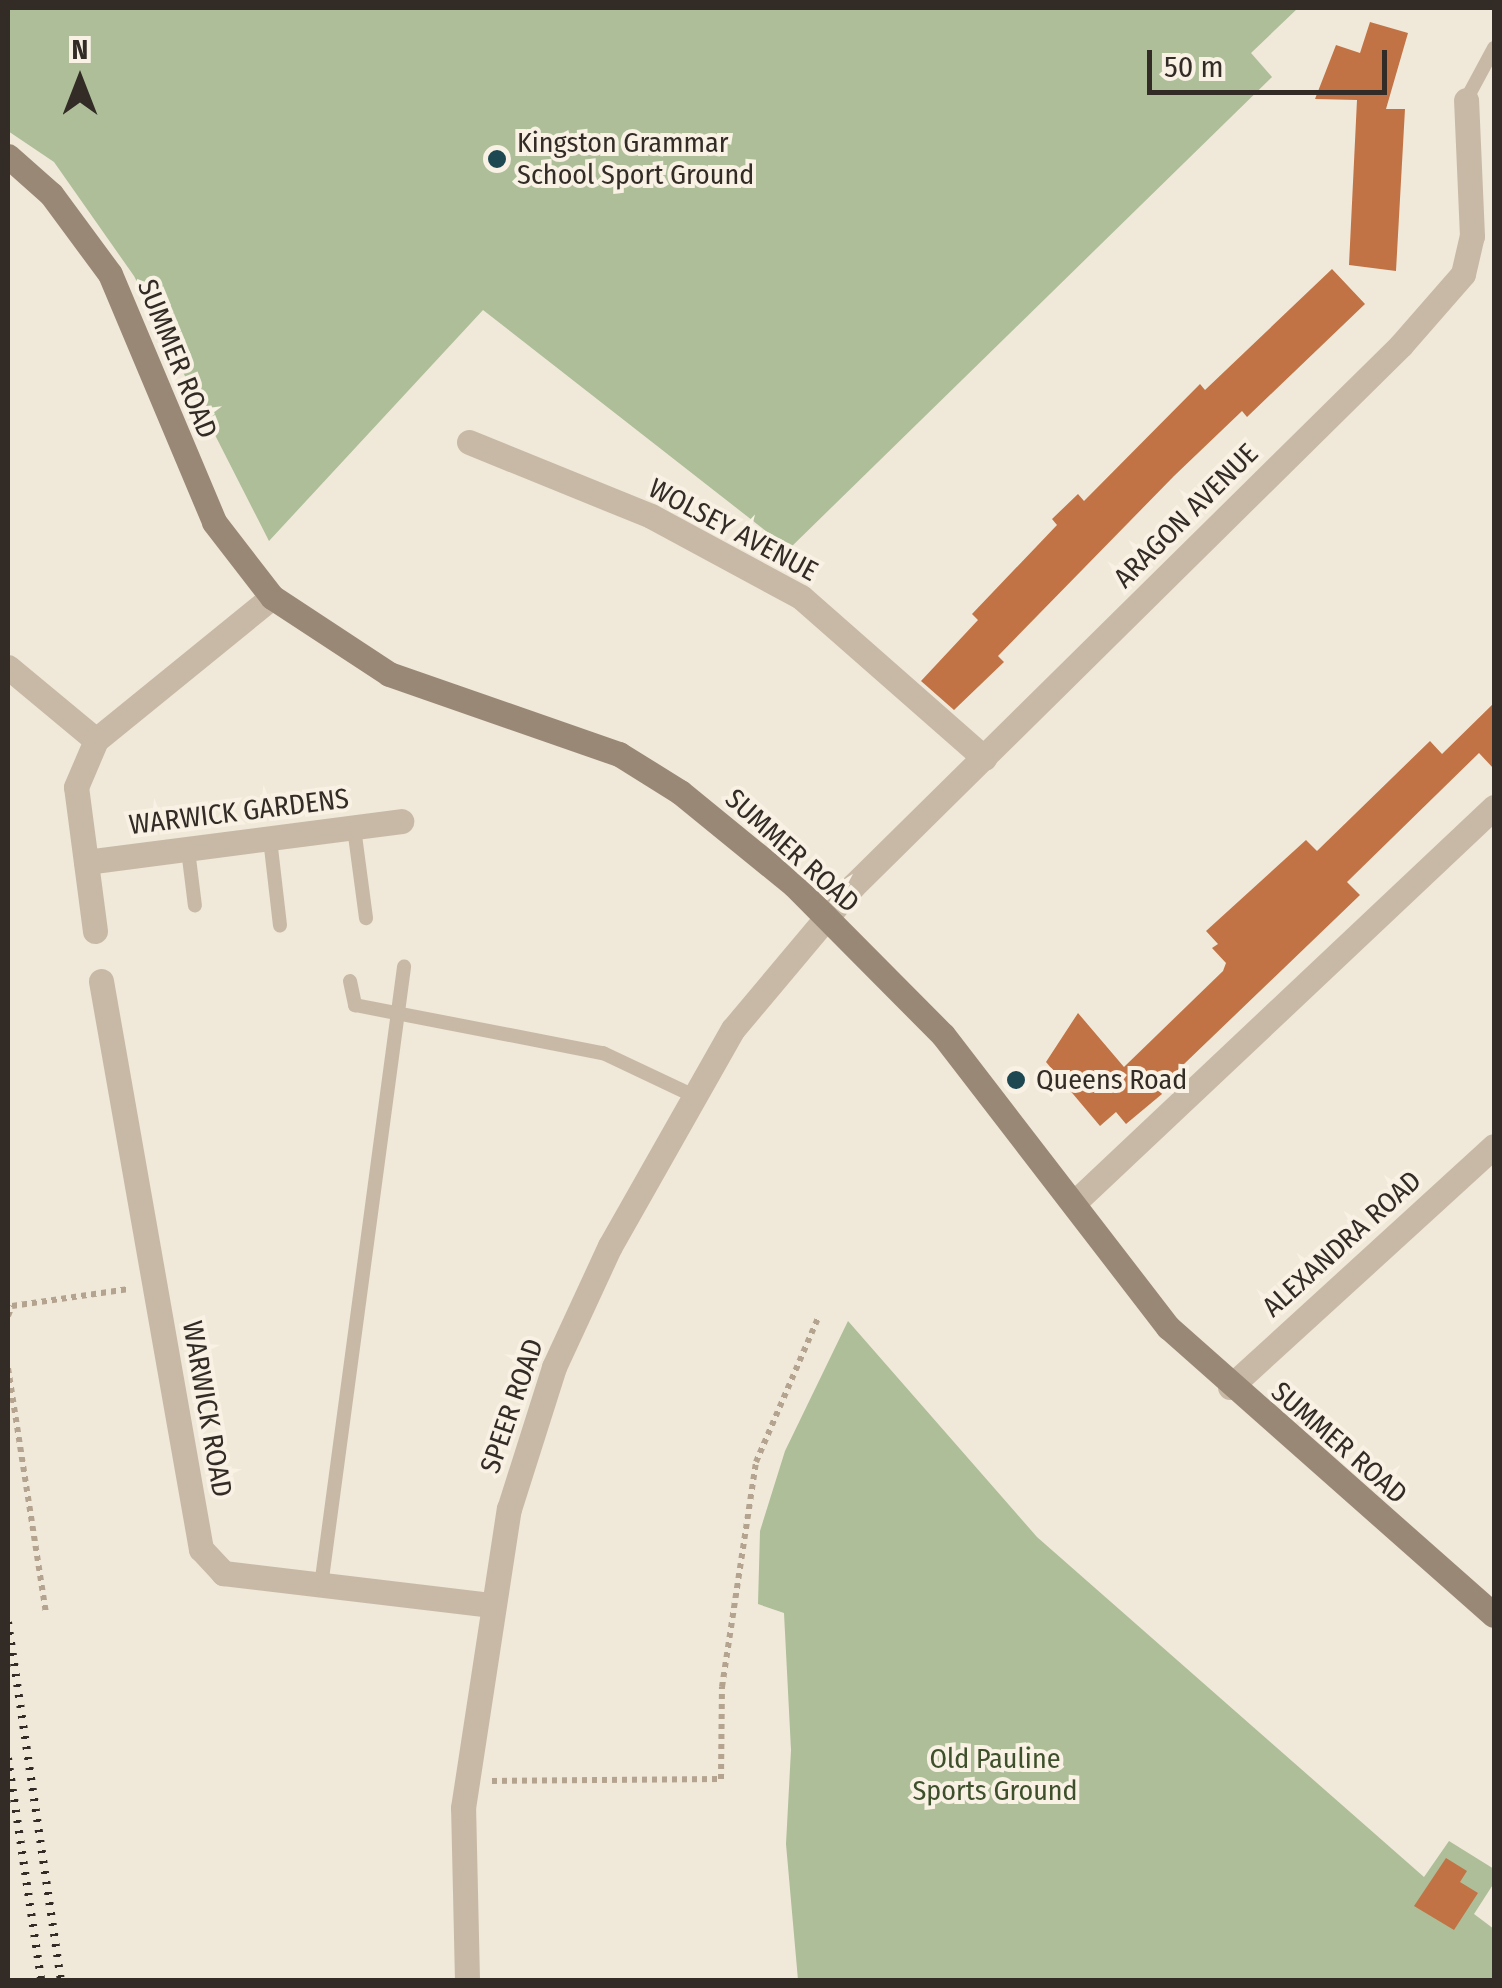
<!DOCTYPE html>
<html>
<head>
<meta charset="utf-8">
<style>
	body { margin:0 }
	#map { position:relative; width:1502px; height:1988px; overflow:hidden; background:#f0e8d8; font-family:"Fira Sans Condensed",sans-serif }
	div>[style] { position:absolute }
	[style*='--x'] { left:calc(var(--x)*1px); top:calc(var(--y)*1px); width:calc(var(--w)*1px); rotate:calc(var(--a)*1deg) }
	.green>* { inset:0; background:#adbe99 }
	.building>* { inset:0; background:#c17345 }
	.path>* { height:6px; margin-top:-3px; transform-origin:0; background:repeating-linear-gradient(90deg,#b3a38f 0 5px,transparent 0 10px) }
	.lane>* { height:14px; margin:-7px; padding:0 7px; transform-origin:7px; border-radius:7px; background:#c7b9a5 }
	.street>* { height:25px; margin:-12.5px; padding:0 12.5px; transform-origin:12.5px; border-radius:12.5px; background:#c7b9a5 }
	.secondary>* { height:25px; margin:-12.5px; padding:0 12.5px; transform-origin:12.5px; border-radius:12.5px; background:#9a8876 }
	.rail>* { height:8px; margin-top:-4px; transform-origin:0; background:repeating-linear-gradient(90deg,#332c26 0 2.5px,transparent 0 10.5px) }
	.dots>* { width:28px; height:28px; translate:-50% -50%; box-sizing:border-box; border:5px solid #f8f1e4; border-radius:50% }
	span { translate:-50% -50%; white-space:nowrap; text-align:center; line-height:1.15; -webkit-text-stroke:8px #f8f1e4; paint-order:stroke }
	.poi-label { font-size:28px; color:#332c26 }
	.left { translate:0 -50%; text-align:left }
	.street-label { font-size:28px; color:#332c26 }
	.park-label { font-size:28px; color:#3e502b }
	.frame { position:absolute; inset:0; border:10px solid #332c26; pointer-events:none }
	.north { position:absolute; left:30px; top:30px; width:100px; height:100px; -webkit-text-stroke:8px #f8f1e4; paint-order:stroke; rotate:0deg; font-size:28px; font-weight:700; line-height:40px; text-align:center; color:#332c26 }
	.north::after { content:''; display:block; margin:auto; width:35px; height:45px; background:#332c26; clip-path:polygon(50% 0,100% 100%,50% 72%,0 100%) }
	.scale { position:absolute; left:1147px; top:50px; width:240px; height:45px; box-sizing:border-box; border:5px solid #332c26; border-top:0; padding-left:12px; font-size:30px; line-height:35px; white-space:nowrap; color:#332c26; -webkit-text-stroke:8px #f8f1e4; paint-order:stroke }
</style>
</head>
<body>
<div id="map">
	<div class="green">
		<div style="clip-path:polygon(8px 8px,1298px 8px,1251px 53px,1272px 77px,789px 549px,483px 310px,269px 541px,134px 276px,54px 162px,8px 131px)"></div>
		<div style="clip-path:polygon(848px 1321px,1037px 1537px,1424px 1877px,1449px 1841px,1494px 1869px,1494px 1883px,1474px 1914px,1494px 1929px,1494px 1980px,798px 1980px,786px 1844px,791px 1750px,784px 1613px,758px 1604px,760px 1531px,785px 1451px)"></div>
	</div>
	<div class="building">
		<div style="clip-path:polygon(1370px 22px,1408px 33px,1386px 109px,1405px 109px,1396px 271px,1349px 265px,1357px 100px,1315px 99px,1336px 45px,1360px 53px)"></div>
		<div style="clip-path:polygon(1332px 269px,1365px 304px,1247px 417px,1242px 411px,1174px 476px,998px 656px,1004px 662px,954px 710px,921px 681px,978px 620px,972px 614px,1057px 525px,1052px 519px,1078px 494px,1084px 501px,1200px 384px,1205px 390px)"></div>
		<div style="clip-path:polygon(1494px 703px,1494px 769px,1479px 753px,1347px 882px,1360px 895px,1158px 1089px,1162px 1094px,1126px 1124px,1116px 1112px,1100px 1126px,1046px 1062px,1078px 1013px,1124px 1067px,1223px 971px,1226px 963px,1212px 948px,1218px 944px,1206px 931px,1306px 840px,1317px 851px,1430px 741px,1442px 754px)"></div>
		<div style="clip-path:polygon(1446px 1858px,1467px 1871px,1460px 1882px,1478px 1893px,1454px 1930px,1414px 1906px)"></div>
	</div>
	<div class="path">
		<div style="--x:8;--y:1316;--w:11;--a:-68"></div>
		<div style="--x:12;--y:1306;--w:118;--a:-8.3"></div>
		<div style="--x:8;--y:1368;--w:248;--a:81.2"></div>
		<div style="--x:492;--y:1781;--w:229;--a:-0.5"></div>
		<div style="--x:721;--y:1779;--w:92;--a:-89.4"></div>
		<div style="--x:722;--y:1687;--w:228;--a:-81.4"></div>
		<div style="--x:756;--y:1462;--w:159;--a:-66.7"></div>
	</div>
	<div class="lane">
		<div style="--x:1466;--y:100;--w:59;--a:-61.7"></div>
		<div style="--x:354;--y:828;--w:91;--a:82.4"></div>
		<div style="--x:270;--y:839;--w:87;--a:83.4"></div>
		<div style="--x:188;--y:850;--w:56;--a:82.9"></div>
		<div style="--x:350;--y:981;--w:25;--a:78"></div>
		<div style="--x:355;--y:1005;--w:253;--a:11"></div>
		<div style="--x:603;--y:1053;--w:98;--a:25.3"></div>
		<div style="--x:321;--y:1586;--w:625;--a:-82.36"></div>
	</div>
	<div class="street">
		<div style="--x:469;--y:442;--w:196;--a:22.1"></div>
		<div style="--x:651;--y:516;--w:170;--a:28.4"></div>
		<div style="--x:801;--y:597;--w:244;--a:41.3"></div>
		<div style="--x:8;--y:667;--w:114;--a:39.7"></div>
		<div style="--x:96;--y:740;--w:227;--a:-39.1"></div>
		<div style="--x:86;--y:862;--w:318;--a:-7.4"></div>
		<div style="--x:95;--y:931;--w:145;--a:-97.5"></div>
		<div style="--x:76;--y:787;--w:51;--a:-66.9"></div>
		<div style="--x:101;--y:981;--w:577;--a:80.02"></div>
		<div style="--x:201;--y:1549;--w:33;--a:47"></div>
		<div style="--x:223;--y:1573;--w:271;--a:6.8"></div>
		<div style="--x:1075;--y:1202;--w:576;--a:-43.31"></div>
		<div style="--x:1230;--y:1387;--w:357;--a:-42.4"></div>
		<div style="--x:467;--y:1980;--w:172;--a:-91.3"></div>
		<div style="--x:463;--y:1808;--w:303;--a:-81.3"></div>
		<div style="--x:509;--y:1509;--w:149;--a:-72.4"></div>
		<div style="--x:554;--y:1367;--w:133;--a:-65.2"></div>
		<div style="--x:610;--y:1246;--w:249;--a:-60.5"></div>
		<div style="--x:733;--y:1029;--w:187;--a:-50"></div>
		<div style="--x:853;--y:886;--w:770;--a:-44.63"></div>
		<div style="--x:1401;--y:345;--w:94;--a:-48.9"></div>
		<div style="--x:1463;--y:274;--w:39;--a:-77"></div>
		<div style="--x:1472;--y:236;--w:136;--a:-92.5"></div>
	</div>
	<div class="secondary">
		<div style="--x:8;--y:156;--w:57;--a:41.5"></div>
		<div style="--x:51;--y:194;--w:99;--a:53.6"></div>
		<div style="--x:110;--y:274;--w:269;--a:67.2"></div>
		<div style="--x:214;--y:522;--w:95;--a:52.3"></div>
		<div style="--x:272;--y:597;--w:140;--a:33.3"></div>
		<div style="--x:389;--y:674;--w:244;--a:19.2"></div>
		<div style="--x:619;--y:754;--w:72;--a:31.9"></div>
		<div style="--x:680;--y:792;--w:147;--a:39.2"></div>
		<div style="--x:794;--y:885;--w:211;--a:45.2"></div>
		<div style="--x:943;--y:1035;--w:369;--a:52.4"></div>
		<div style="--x:1168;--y:1327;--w:435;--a:41.5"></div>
	</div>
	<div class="rail">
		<div style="--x:8;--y:1622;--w:362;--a:81.6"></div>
		<div style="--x:8;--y:1758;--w:224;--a:81.5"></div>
	</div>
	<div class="dots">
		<div style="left:497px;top:159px;background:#1d4852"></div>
		<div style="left:1016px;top:1080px;background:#1d4852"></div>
	</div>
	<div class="poi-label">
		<span class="left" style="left:517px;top:159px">Kingston Grammar<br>School Sport Ground</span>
		<span class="left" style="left:1036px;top:1080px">Queens Road</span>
	</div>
	<div class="street-label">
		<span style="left:177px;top:359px;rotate:68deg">SUMMER ROAD</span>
		<span style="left:1186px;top:516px;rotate:-45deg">ARAGON AVENUE</span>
		<span style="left:733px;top:530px;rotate:28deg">WOLSEY AVENUE</span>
		<span style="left:239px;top:812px;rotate:-7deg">WARWICK GARDENS</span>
		<span style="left:792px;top:851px;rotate:42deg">SUMMER ROAD</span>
		<span style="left:1342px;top:1244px;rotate:-42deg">ALEXANDRA ROAD</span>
		<span style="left:512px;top:1406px;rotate:-71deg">SPEER ROAD</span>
		<span style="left:207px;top:1409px;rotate:80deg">WARWICK ROAD</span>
		<span style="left:1339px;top:1443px;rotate:41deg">SUMMER ROAD</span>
	</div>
	<div class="park-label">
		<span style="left:995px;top:1775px">Old Pauline<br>Sports Ground</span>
	</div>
	<div class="frame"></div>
	<div class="north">N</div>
	<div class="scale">50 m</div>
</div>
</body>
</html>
